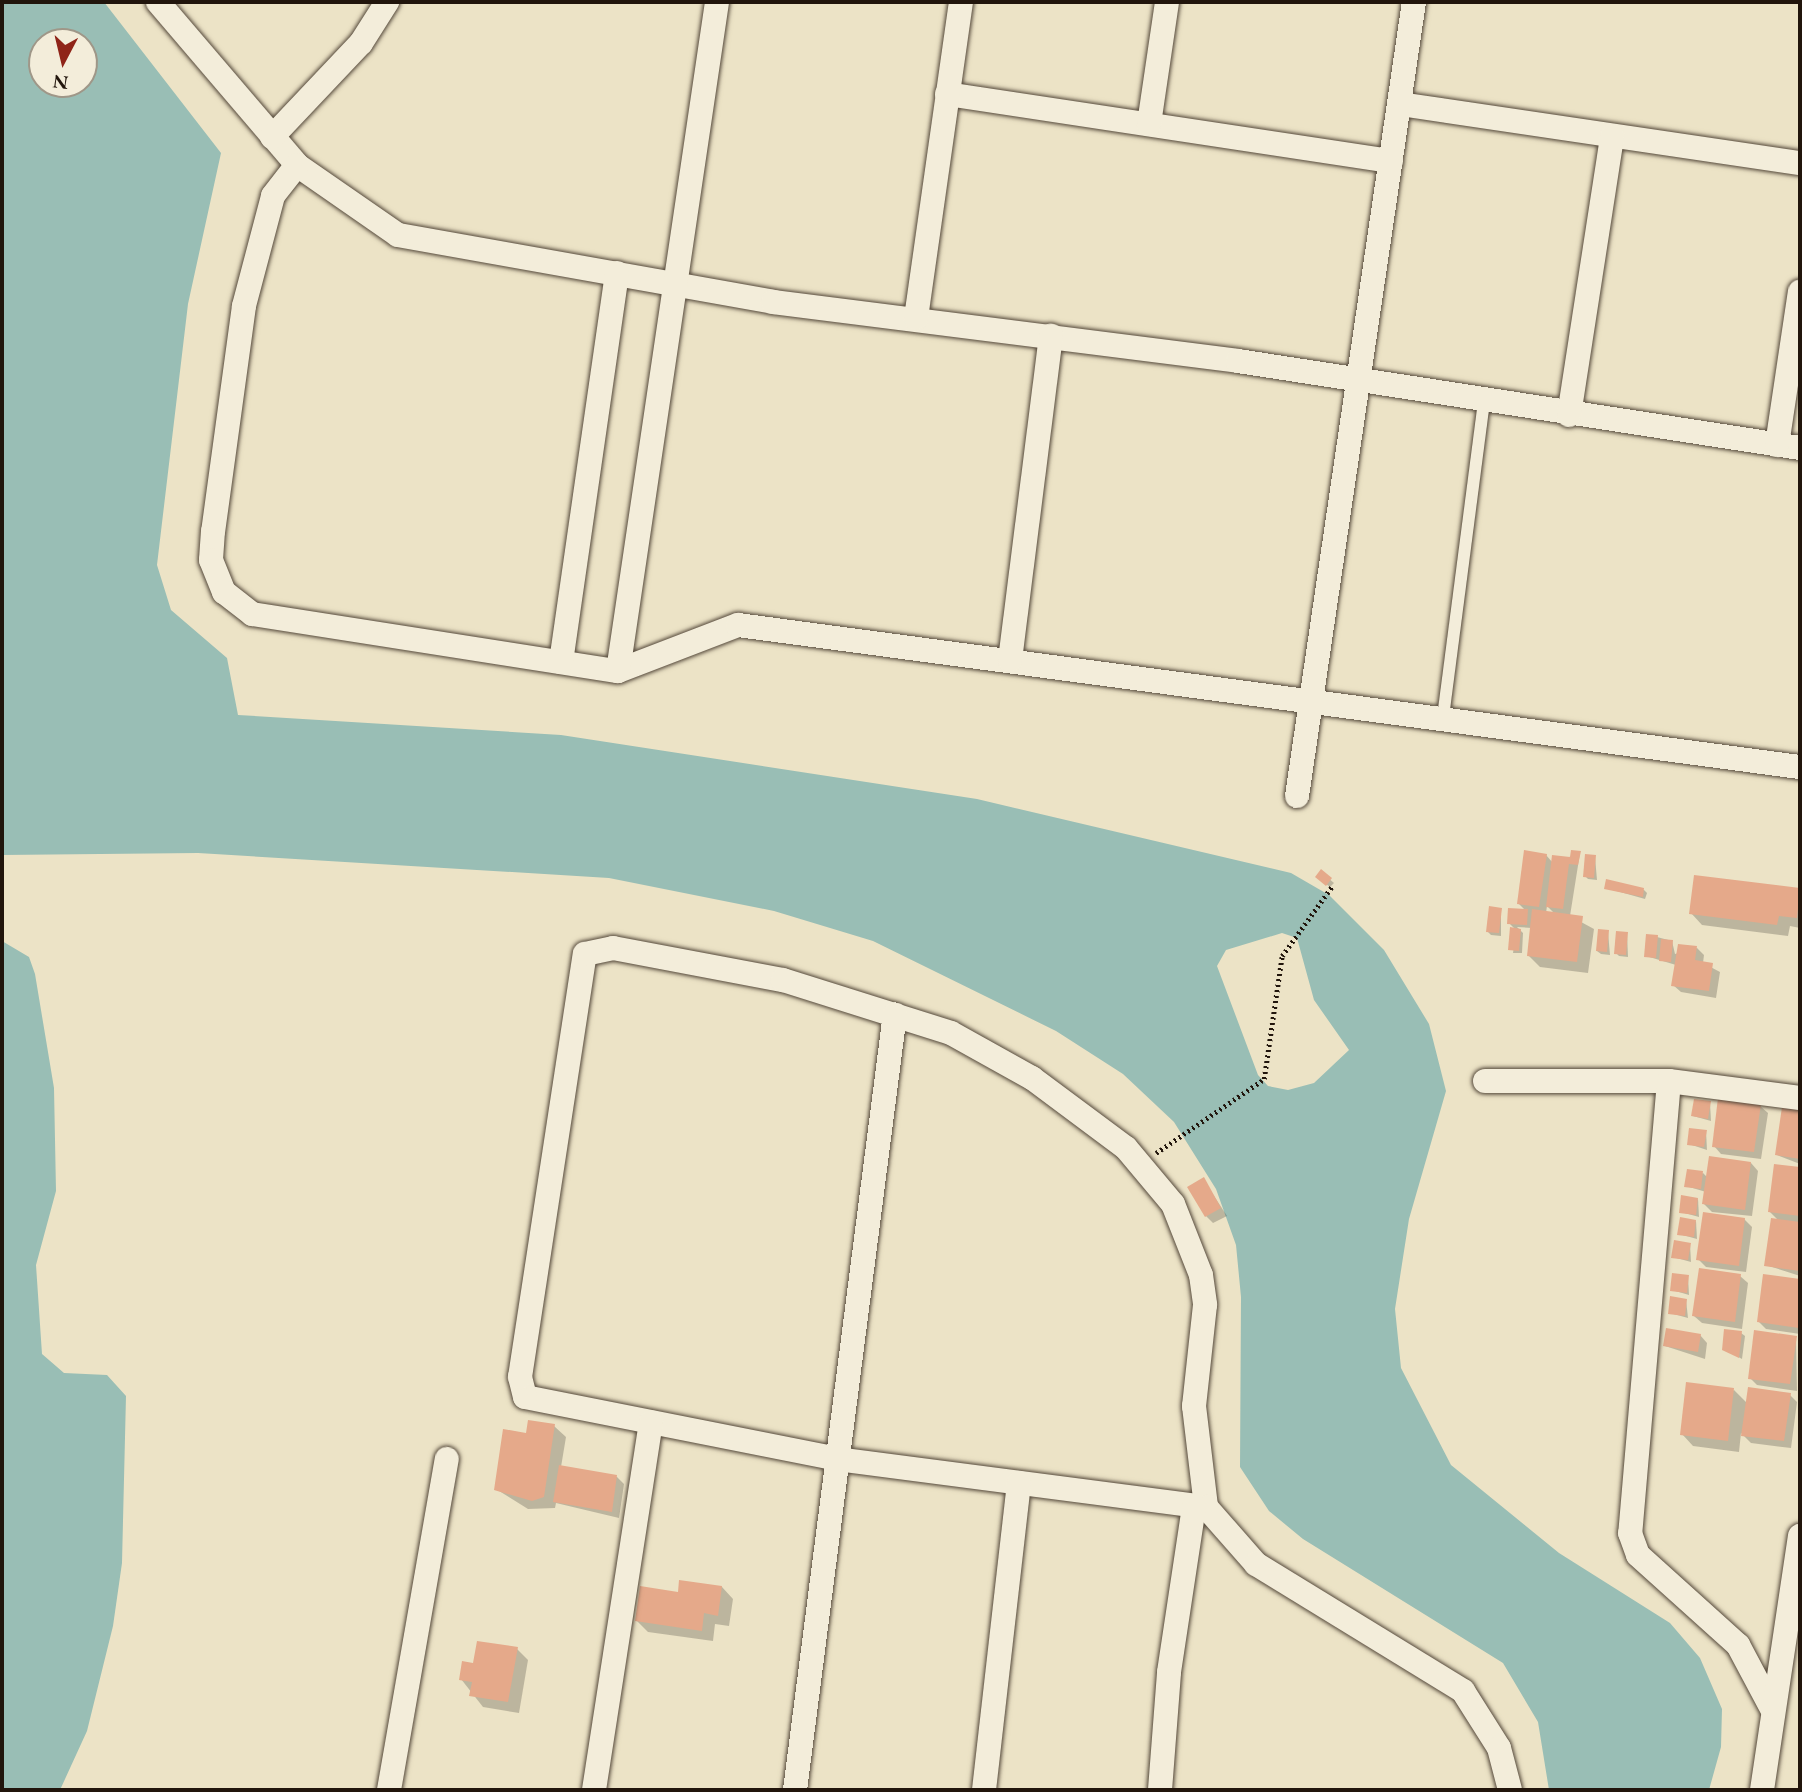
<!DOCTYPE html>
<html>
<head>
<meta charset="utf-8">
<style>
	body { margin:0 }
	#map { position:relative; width:1802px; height:1792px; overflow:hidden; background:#ece3c6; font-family:"EB Garamond",serif }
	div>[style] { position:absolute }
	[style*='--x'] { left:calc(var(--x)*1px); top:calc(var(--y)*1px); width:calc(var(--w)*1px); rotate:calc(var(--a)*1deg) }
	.water>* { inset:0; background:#99beb5 }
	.shadow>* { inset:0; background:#0003 }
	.building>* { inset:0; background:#e5a98a }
	.path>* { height:4.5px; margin-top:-2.25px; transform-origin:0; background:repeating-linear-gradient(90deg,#21150c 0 2px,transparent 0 5.5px) }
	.roads { filter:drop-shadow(0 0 2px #54483a) drop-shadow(0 0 2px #54483a) }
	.service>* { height:12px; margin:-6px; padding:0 6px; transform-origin:6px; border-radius:6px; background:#f3edda }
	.minor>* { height:24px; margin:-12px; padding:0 12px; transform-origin:12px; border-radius:12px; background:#f3edda }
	span { translate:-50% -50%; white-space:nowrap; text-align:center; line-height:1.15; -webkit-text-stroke:5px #f3edda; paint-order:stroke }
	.frame { position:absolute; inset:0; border:4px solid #21150c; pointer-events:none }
	.north { position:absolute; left:28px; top:28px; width:70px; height:70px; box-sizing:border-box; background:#f3edda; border:2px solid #9f9788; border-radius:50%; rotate:187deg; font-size:19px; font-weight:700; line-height:28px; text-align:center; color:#21150c }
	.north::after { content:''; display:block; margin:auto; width:24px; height:32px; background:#8f2418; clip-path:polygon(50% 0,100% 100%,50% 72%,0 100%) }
</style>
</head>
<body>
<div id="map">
	<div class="water">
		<div style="clip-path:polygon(evenodd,2px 2px,104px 2px,221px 153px,188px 304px,157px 565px,171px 610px,227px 658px,238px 715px,561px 735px,977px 799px,1291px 873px,1329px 895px,1384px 950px,1429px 1024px,1446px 1091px,1409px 1219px,1395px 1309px,1401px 1368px,1451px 1465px,1559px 1553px,1670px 1623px,1700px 1658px,1722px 1709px,1721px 1747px,1709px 1790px,1549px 1790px,1538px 1722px,1503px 1663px,1303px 1539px,1269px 1511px,1240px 1467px,1241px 1297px,1236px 1245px,1216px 1189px,1174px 1122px,1123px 1074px,1056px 1031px,873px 941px,774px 911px,609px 878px,198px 853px,2px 855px,2px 2px,42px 42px,84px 42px,84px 84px,42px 84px,42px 42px,2px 2px,1282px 933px,1297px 938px,1314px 1000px,1349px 1050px,1314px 1083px,1288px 1090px,1268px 1086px,1258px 1075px,1217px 966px,1226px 950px,1282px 933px)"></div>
		<div style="clip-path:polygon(2px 941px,29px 957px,35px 974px,54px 1088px,56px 1191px,36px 1265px,42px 1354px,64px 1373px,107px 1375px,126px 1396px,122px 1563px,113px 1626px,87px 1731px,60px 1790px,2px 1790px)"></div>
	</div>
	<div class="shadow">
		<div style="clip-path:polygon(evenodd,1580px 853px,1570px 916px,1594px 929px,1588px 973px,1540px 967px,1528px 955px,1532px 928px,1517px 927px,1523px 933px,1522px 953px,1513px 953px,1516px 930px,1509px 923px,1526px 911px,1518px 903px,1546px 855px,1553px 863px,1580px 853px,1547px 906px,1555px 914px,1546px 913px,1547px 906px)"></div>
		<div style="clip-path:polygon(1595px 857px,1597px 880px,1588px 879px,1585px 876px)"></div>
		<div style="clip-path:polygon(1321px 872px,1334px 883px,1330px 887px,1317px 877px)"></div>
		<div style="clip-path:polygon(1606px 888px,1644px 890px,1647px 893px,1645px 899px)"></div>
		<div style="clip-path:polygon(1800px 890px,1800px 928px,1790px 926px,1788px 936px,1702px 925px,1691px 913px)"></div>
		<div style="clip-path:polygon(1501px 909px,1501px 936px,1491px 935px,1488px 932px)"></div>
		<div style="clip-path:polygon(1608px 932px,1610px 955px,1601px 954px,1597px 951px)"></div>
		<div style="clip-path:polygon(1627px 933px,1628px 957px,1619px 956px,1616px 953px)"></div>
		<div style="clip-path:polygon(1657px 937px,1672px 941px,1675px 954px,1697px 948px,1704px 955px,1703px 963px,1720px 972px,1716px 998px,1681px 992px,1673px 985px,1676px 965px,1646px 956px)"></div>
		<div style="clip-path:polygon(1710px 1103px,1711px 1121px,1693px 1116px)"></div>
		<div style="clip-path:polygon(1760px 1106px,1768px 1113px,1761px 1159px,1721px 1154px,1714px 1146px)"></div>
		<div style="clip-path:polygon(1783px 1109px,1800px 1112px,1800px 1164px,1777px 1155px)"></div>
		<div style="clip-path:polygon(1706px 1131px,1707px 1150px,1689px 1144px)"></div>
		<div style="clip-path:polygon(1751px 1163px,1758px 1171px,1752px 1216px,1712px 1212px,1704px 1204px,1706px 1192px,1686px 1186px,1703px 1173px,1708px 1178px)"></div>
		<div style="clip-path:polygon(1776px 1165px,1800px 1169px,1800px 1276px,1766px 1265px,1779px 1221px,1769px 1211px)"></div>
		<div style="clip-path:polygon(1203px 1179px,1227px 1216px,1213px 1223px,1206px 1216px)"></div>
		<div style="clip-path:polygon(1698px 1199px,1699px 1217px,1681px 1212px)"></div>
		<div style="clip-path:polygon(1744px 1219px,1752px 1227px,1746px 1272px,1706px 1267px,1698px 1259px)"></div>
		<div style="clip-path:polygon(1696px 1221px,1697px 1239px,1679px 1234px)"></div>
		<div style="clip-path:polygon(1690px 1244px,1691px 1262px,1673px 1257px)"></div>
		<div style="clip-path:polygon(1740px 1276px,1748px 1283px,1742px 1329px,1702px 1323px,1694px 1316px)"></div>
		<div style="clip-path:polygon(1765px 1276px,1800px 1281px,1800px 1334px,1766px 1329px,1759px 1322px)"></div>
		<div style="clip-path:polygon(1688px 1277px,1689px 1295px,1672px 1290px)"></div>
		<div style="clip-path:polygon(1686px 1300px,1688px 1318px,1670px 1313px)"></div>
		<div style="clip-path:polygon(1741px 1333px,1745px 1336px,1742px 1359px,1724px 1349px)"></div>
		<div style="clip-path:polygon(1700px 1335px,1707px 1343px,1705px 1359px,1665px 1346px)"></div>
		<div style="clip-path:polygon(1796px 1338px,1797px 1391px,1757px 1385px,1750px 1378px)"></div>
		<div style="clip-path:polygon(1734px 1390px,1747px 1403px,1790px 1395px,1797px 1402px,1791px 1448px,1751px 1443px,1741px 1433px,1739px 1452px,1693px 1446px,1682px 1434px)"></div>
		<div style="clip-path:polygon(554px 1426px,566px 1437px,561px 1467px,617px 1477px,624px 1484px,619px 1518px,556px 1503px,555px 1508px,528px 1509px,496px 1489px,527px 1435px)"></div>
		<div style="clip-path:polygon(722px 1587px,733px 1599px,729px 1626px,715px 1624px,713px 1641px,648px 1632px,637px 1621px,679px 1594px)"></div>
		<div style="clip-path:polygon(517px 1649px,528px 1660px,519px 1713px,483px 1707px,461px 1679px,474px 1665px)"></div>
	</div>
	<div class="building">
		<div style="clip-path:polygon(1524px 850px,1547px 854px,1539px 907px,1517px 904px)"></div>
		<div style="clip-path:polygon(1571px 850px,1581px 851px,1578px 865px,1569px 864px,1563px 909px,1546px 907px,1552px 855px,1570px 857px)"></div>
		<div style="clip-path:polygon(1585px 854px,1596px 855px,1594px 878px,1583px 877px)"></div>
		<div style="clip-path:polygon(1321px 869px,1332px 878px,1326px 886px,1315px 877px)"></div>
		<div style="clip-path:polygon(1694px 875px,1800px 888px,1797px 918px,1779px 916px,1777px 925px,1689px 914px)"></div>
		<div style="clip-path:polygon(1606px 879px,1644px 888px,1643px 897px,1604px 889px)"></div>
		<div style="clip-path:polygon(1489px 906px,1502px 908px,1499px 933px,1486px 932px)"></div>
		<div style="clip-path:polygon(1508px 908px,1528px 909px,1527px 925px,1507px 924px)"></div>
		<div style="clip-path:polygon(1532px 909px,1583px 916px,1577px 962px,1527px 956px)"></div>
		<div style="clip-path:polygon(1510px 927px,1521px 929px,1519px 951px,1508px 950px)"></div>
		<div style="clip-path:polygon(1598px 929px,1609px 930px,1607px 952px,1596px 951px)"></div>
		<div style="clip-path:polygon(1616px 931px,1628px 932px,1626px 955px,1614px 954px)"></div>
		<div style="clip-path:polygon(1646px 934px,1658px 935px,1656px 958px,1644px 957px)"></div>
		<div style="clip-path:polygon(1661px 939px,1673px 940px,1671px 962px,1659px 961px)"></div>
		<div style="clip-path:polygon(1678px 944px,1697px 946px,1695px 960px,1713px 963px,1709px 991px,1671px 986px)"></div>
		<div style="clip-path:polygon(1718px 1098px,1761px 1104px,1754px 1152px,1712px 1147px)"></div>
		<div style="clip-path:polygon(1694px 1099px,1711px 1101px,1708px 1119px,1691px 1116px)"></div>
		<div style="clip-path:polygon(1782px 1107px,1800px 1110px,1800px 1159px,1775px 1155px)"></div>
		<div style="clip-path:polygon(1689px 1128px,1707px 1130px,1704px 1147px,1687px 1145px)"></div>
		<div style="clip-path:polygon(1709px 1156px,1751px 1162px,1745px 1210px,1702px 1204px)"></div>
		<div style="clip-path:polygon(1774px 1164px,1800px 1167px,1800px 1216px,1768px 1212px)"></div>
		<div style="clip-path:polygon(1687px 1169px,1703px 1171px,1701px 1189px,1684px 1187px)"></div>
		<div style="clip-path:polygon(1204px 1177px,1221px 1208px,1205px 1217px,1187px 1187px)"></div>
		<div style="clip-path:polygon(1681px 1195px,1698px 1198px,1696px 1215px,1679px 1213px)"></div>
		<div style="clip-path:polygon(1703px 1212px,1745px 1218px,1739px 1266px,1696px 1260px)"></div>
		<div style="clip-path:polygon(1680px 1217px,1696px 1220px,1694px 1237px,1677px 1235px)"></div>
		<div style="clip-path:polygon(1771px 1218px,1800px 1222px,1800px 1271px,1764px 1266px)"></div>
		<div style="clip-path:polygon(1674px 1240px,1691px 1243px,1688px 1260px,1671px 1258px)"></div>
		<div style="clip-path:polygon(1699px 1268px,1741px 1274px,1735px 1322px,1692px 1316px)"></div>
		<div style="clip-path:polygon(1672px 1273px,1689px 1275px,1687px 1293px,1670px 1291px)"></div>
		<div style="clip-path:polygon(1763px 1274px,1800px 1279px,1799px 1328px,1757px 1322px)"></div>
		<div style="clip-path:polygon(1670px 1296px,1687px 1299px,1685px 1316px,1668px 1314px)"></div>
		<div style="clip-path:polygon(1666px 1328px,1701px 1334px,1698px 1352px,1663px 1346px)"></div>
		<div style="clip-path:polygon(1724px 1329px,1742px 1331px,1739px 1358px,1722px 1350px)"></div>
		<div style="clip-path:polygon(1754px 1330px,1797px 1336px,1790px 1384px,1748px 1379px)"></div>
		<div style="clip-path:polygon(1686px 1382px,1734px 1388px,1728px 1441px,1680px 1435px)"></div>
		<div style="clip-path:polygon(1748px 1387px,1791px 1393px,1784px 1441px,1741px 1436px)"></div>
		<div style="clip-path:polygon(528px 1420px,555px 1424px,544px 1497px,532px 1501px,494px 1490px,503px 1429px,526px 1433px)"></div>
		<div style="clip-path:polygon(559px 1465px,617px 1475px,612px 1512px,553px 1502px)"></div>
		<div style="clip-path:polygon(679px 1580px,722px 1586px,718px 1616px,704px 1613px,702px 1631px,635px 1621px,640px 1586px,678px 1592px)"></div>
		<div style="clip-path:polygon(477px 1641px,518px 1647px,508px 1702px,469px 1696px,472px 1682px,459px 1680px,462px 1661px,473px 1663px)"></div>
	</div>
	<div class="path">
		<div style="--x:1156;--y:1153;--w:131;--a:-34.4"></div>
		<div style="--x:1264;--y:1079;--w:124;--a:-81.7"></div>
		<div style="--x:1282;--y:956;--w:87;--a:-54.3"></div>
	</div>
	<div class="roads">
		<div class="service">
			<div style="--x:1443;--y:717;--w:317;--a:-82.6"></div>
		</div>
		<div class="minor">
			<div style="--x:158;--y:2;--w:214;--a:49.5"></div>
			<div style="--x:297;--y:165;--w:123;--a:34.7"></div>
			<div style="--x:398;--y:235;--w:381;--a:10.1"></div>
			<div style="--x:773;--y:302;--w:469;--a:7.2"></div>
			<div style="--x:1238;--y:361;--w:569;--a:8.8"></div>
			<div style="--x:947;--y:94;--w:449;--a:8.6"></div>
			<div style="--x:1400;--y:104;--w:404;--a:8.4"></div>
			<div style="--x:1149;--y:124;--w:123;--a:-81.6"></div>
			<div style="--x:272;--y:137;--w:129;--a:-46.6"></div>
			<div style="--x:361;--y:43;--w:49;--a:-57.6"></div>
			<div style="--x:297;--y:165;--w:39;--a:128"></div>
			<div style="--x:273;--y:196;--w:114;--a:104.8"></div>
			<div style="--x:244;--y:306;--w:227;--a:97.8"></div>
			<div style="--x:213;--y:531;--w:29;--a:94"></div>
			<div style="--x:211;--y:560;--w:35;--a:68"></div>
			<div style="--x:224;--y:592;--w:36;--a:38"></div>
			<div style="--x:252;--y:614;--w:370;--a:8.9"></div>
			<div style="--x:618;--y:671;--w:129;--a:-21"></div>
			<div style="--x:738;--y:625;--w:1071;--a:7.62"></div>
			<div style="--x:916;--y:318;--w:319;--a:-81.9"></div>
			<div style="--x:1569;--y:415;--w:282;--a:-81.2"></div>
			<div style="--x:1777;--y:445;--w:155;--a:-81.5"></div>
			<div style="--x:1010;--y:660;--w:327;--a:-82.8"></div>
			<div style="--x:561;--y:662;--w:393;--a:-81.8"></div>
			<div style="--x:618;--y:671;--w:676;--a:-81.58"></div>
			<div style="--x:1297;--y:796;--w:803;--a:-81.62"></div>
			<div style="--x:1485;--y:1081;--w:184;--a:0"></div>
			<div style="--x:1669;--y:1081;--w:132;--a:7.4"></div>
			<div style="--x:1669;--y:1081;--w:454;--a:94.9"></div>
			<div style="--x:1630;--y:1533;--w:23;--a:70"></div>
			<div style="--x:1638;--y:1555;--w:135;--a:42"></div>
			<div style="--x:1738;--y:1645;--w:72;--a:62"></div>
			<div style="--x:1206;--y:1507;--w:371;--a:-172.6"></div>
			<div style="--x:838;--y:1459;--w:319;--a:-168.8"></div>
			<div style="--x:525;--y:1397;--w:21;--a:-104"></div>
			<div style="--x:520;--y:1377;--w:428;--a:-81.3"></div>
			<div style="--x:585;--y:954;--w:29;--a:-12"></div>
			<div style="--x:613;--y:948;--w:173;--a:10.7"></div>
			<div style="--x:783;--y:980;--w:176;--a:17.5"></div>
			<div style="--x:951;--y:1033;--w:93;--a:29.1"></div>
			<div style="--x:1032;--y:1078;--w:117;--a:36.7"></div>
			<div style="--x:1126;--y:1148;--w:73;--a:50"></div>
			<div style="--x:1173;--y:1204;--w:76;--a:68.5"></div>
			<div style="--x:1201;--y:1275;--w:30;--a:82"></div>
			<div style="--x:1205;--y:1305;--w:102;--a:96.2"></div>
			<div style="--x:1194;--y:1406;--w:102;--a:83.2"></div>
			<div style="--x:1206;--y:1507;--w:76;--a:48.7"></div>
			<div style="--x:1256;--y:1564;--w:243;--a:31.5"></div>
			<div style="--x:1463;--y:1691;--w:67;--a:57.7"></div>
			<div style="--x:1499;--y:1748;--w:43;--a:75.3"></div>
			<div style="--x:389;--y:1790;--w:336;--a:-80.1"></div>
			<div style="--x:594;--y:1790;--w:372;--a:-81.2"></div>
			<div style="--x:795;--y:1790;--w:782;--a:-82.66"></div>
			<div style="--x:984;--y:1790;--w:309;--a:-83.5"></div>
			<div style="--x:1160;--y:1790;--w:118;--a:-85.6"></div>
			<div style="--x:1169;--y:1672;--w:168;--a:-81.4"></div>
			<div style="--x:1762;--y:1790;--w:257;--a:-81.5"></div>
		</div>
	</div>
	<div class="frame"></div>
	<div class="north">N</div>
</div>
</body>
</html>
